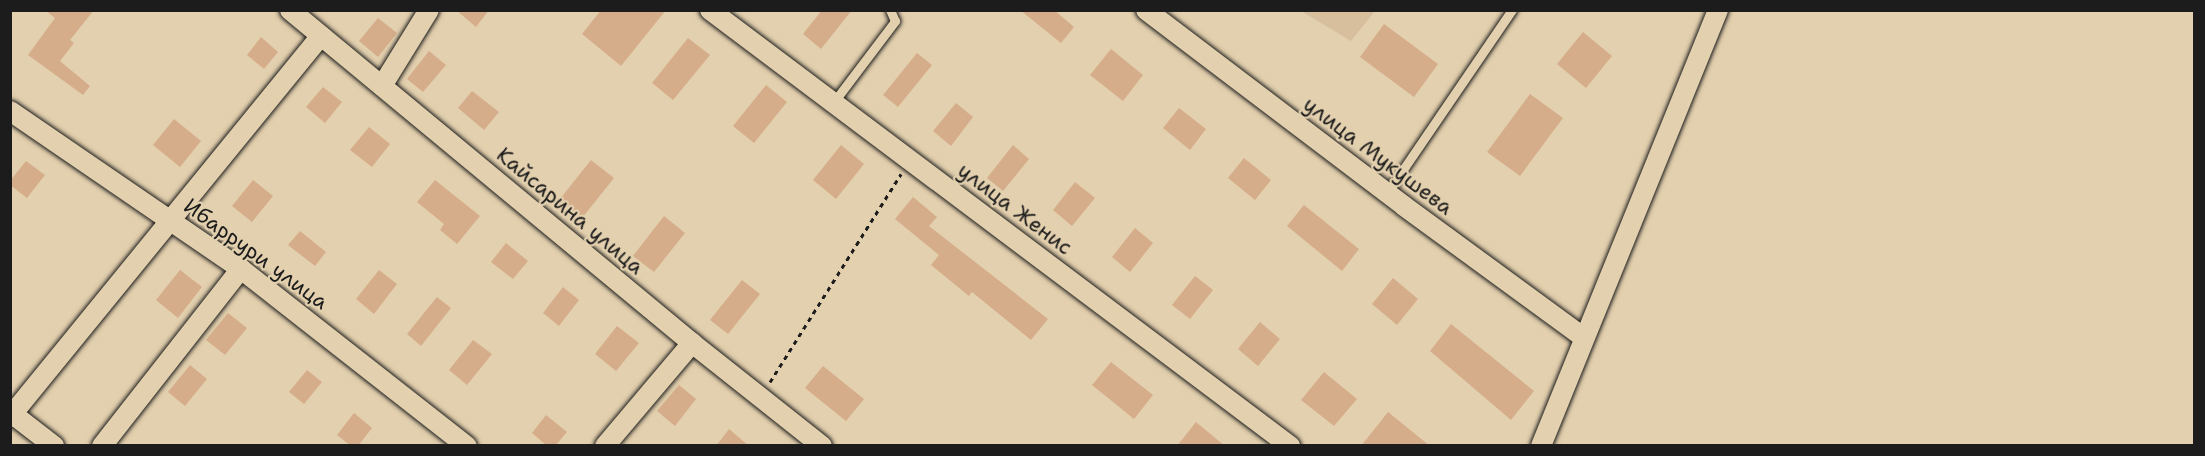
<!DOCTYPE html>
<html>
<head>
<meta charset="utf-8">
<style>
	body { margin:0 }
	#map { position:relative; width:2205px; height:456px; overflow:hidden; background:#e3d0ae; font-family:"Shantell Sans",sans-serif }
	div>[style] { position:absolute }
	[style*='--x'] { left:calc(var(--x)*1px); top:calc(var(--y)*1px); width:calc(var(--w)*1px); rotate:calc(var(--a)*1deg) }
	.built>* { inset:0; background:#d7bf9e }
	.building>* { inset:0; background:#d6ad8a }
	.path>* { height:3px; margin-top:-1.5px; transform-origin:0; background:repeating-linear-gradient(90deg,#1c1c1c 0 4.5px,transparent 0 9px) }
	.roads { filter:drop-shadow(0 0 2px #1c1c1c) drop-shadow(0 0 2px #1c1c1c) }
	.service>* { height:9px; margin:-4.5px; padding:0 4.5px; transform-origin:4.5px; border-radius:4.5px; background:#e3d0ae }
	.minor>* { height:20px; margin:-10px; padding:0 10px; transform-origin:10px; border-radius:10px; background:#e3d0ae }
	span { translate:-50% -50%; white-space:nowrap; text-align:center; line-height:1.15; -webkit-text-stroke:4.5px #e3d0ae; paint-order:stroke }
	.street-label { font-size:21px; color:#1c1c1c }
	.frame { position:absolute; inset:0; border:12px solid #1c1c1c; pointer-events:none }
</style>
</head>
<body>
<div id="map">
	<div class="built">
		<div style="clip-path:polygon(1301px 11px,1375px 11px,1351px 41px)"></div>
	</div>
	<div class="building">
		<div style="clip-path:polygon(45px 10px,94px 10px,70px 40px,74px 43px,60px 61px,90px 86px,83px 95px,28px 55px,55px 18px)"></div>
		<div style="clip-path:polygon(456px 10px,489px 10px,476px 27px)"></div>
		<div style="clip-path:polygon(601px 10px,666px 10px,621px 66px,582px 34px)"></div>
		<div style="clip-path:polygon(822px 10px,852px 10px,821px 49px,803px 34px)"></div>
		<div style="clip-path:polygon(1020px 10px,1054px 10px,1074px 27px,1061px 43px)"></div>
		<div style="clip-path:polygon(378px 18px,397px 33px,378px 57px,359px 41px)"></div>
		<div style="clip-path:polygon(1384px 24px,1438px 64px,1414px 97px,1360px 57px)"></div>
		<div style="clip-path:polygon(1583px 32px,1612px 56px,1586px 88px,1557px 64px)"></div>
		<div style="clip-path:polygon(261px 37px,278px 52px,264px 69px,247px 55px)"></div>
		<div style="clip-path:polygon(688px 38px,710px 55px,673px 100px,652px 83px)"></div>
		<div style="clip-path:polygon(1111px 49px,1143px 75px,1123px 101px,1090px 75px)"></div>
		<div style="clip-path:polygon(429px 51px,446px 65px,423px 92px,407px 79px)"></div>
		<div style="clip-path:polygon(917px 53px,932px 65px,898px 107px,883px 95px)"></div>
		<div style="clip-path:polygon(766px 85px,787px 102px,754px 143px,733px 126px)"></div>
		<div style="clip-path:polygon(323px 87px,342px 102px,325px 123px,306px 107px)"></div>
		<div style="clip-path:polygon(472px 91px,499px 112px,484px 130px,458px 108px)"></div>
		<div style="clip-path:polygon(1530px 94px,1563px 118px,1520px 176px,1487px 152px)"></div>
		<div style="clip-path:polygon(956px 103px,973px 117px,951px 146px,933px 131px)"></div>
		<div style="clip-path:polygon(1179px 108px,1206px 129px,1190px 150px,1163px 128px)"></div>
		<div style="clip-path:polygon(174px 119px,201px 141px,180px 167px,153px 145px)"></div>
		<div style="clip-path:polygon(369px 127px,390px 144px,372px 167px,350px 150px)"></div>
		<div style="clip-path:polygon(841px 145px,864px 164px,836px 199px,813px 180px)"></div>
		<div style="clip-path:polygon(1013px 145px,1029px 159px,1003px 191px,987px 178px)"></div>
		<div style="clip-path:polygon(1244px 158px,1271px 180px,1255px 200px,1228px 178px)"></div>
		<div style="clip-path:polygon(591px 160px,614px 178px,582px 218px,560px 199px)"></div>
		<div style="clip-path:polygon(26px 161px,45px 175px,27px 198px,10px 185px,10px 181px)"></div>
		<div style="clip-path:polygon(253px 180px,273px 196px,252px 222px,232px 206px)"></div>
		<div style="clip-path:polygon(435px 180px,480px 216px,457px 244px,440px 230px,444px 224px,417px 202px)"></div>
		<div style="clip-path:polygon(1075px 182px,1095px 198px,1072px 226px,1053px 210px)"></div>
		<div style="clip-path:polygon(913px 197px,937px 217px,929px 226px,1048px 319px,1031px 340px,972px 292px,969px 296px,931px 265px,939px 255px,895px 219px)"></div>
		<div style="clip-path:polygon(1304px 205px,1359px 249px,1342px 271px,1287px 226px)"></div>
		<div style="clip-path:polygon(664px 216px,685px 233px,654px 272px,633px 256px)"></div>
		<div style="clip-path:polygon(1135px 228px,1153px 243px,1130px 272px,1112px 257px)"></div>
		<div style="clip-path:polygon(300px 231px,326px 252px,315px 266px,288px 245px)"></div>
		<div style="clip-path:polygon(506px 243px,528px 261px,513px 279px,491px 262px)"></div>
		<div style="clip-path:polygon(180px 270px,202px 287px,178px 318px,156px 300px)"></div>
		<div style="clip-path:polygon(379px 270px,397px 284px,374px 314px,356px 299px)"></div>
		<div style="clip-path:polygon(1195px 276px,1213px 290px,1190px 319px,1172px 305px)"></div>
		<div style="clip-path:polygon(1393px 278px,1418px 299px,1397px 325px,1372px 304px)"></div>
		<div style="clip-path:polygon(742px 280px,760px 294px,728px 334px,710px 320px)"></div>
		<div style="clip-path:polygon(563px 287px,579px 300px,559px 326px,543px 313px)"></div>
		<div style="clip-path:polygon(437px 297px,451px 308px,421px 346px,407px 334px)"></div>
		<div style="clip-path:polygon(228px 313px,247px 328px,225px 355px,206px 340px)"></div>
		<div style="clip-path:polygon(1260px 322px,1280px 339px,1258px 366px,1238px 349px)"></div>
		<div style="clip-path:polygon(1451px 324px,1534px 391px,1511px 420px,1430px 351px)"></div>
		<div style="clip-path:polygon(617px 326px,639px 343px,616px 371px,595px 354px)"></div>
		<div style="clip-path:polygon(473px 340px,492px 354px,467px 385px,449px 370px)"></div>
		<div style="clip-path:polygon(1111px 362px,1153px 395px,1134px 419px,1092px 385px)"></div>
		<div style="clip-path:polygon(190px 365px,207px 379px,185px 406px,168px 392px)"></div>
		<div style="clip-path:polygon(823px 366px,864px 399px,846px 421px,805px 388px)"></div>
		<div style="clip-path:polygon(307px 370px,322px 382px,304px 404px,289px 392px)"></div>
		<div style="clip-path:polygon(1324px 372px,1357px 399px,1334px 426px,1301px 400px)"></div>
		<div style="clip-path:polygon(679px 385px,696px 399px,675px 426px,657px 411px)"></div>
		<div style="clip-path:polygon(1388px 412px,1430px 446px,1361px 446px)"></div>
		<div style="clip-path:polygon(354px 413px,372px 428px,358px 446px,351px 446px,337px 435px)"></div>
		<div style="clip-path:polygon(546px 415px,567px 432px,555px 446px,547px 446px,532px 433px)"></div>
		<div style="clip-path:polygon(1196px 422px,1225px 446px,1177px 446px)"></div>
		<div style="clip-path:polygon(729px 429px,749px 446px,716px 446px)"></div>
	</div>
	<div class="path">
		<div style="--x:770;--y:382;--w:246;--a:-57.8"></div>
	</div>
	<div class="roads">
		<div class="service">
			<div style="--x:833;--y:103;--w:103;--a:-52.9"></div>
			<div style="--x:895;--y:21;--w:12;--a:-114"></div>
			<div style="--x:1387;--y:193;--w:222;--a:-55.7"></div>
		</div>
		<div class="minor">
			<div style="--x:290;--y:10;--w:522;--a:39.64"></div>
			<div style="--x:692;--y:343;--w:166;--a:38.4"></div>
			<div style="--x:710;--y:10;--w:726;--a:36.93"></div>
			<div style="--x:1146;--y:10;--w:324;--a:37.2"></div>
			<div style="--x:1404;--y:206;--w:222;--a:36.2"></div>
			<div style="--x:382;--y:86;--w:89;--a:-58.3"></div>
			<div style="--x:10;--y:111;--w:280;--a:34.4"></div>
			<div style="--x:241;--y:269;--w:287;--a:38.1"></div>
			<div style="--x:10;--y:412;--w:56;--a:37.7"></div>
			<div style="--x:10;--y:417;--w:492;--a:-50.8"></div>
			<div style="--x:102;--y:446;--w:225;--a:-51.9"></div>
			<div style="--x:605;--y:446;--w:135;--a:-49.8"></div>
			<div style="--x:1541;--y:446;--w:471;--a:-67.9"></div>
		</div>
	</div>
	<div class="street-label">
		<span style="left:1378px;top:156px;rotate:37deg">улица Мукушева</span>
		<span style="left:1015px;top:209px;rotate:37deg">улица Женис</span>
		<span style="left:570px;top:211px;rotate:40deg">Кайсарина улица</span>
		<span style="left:256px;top:254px;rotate:36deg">Ибаррури улица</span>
	</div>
	<div class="frame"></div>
</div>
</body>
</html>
